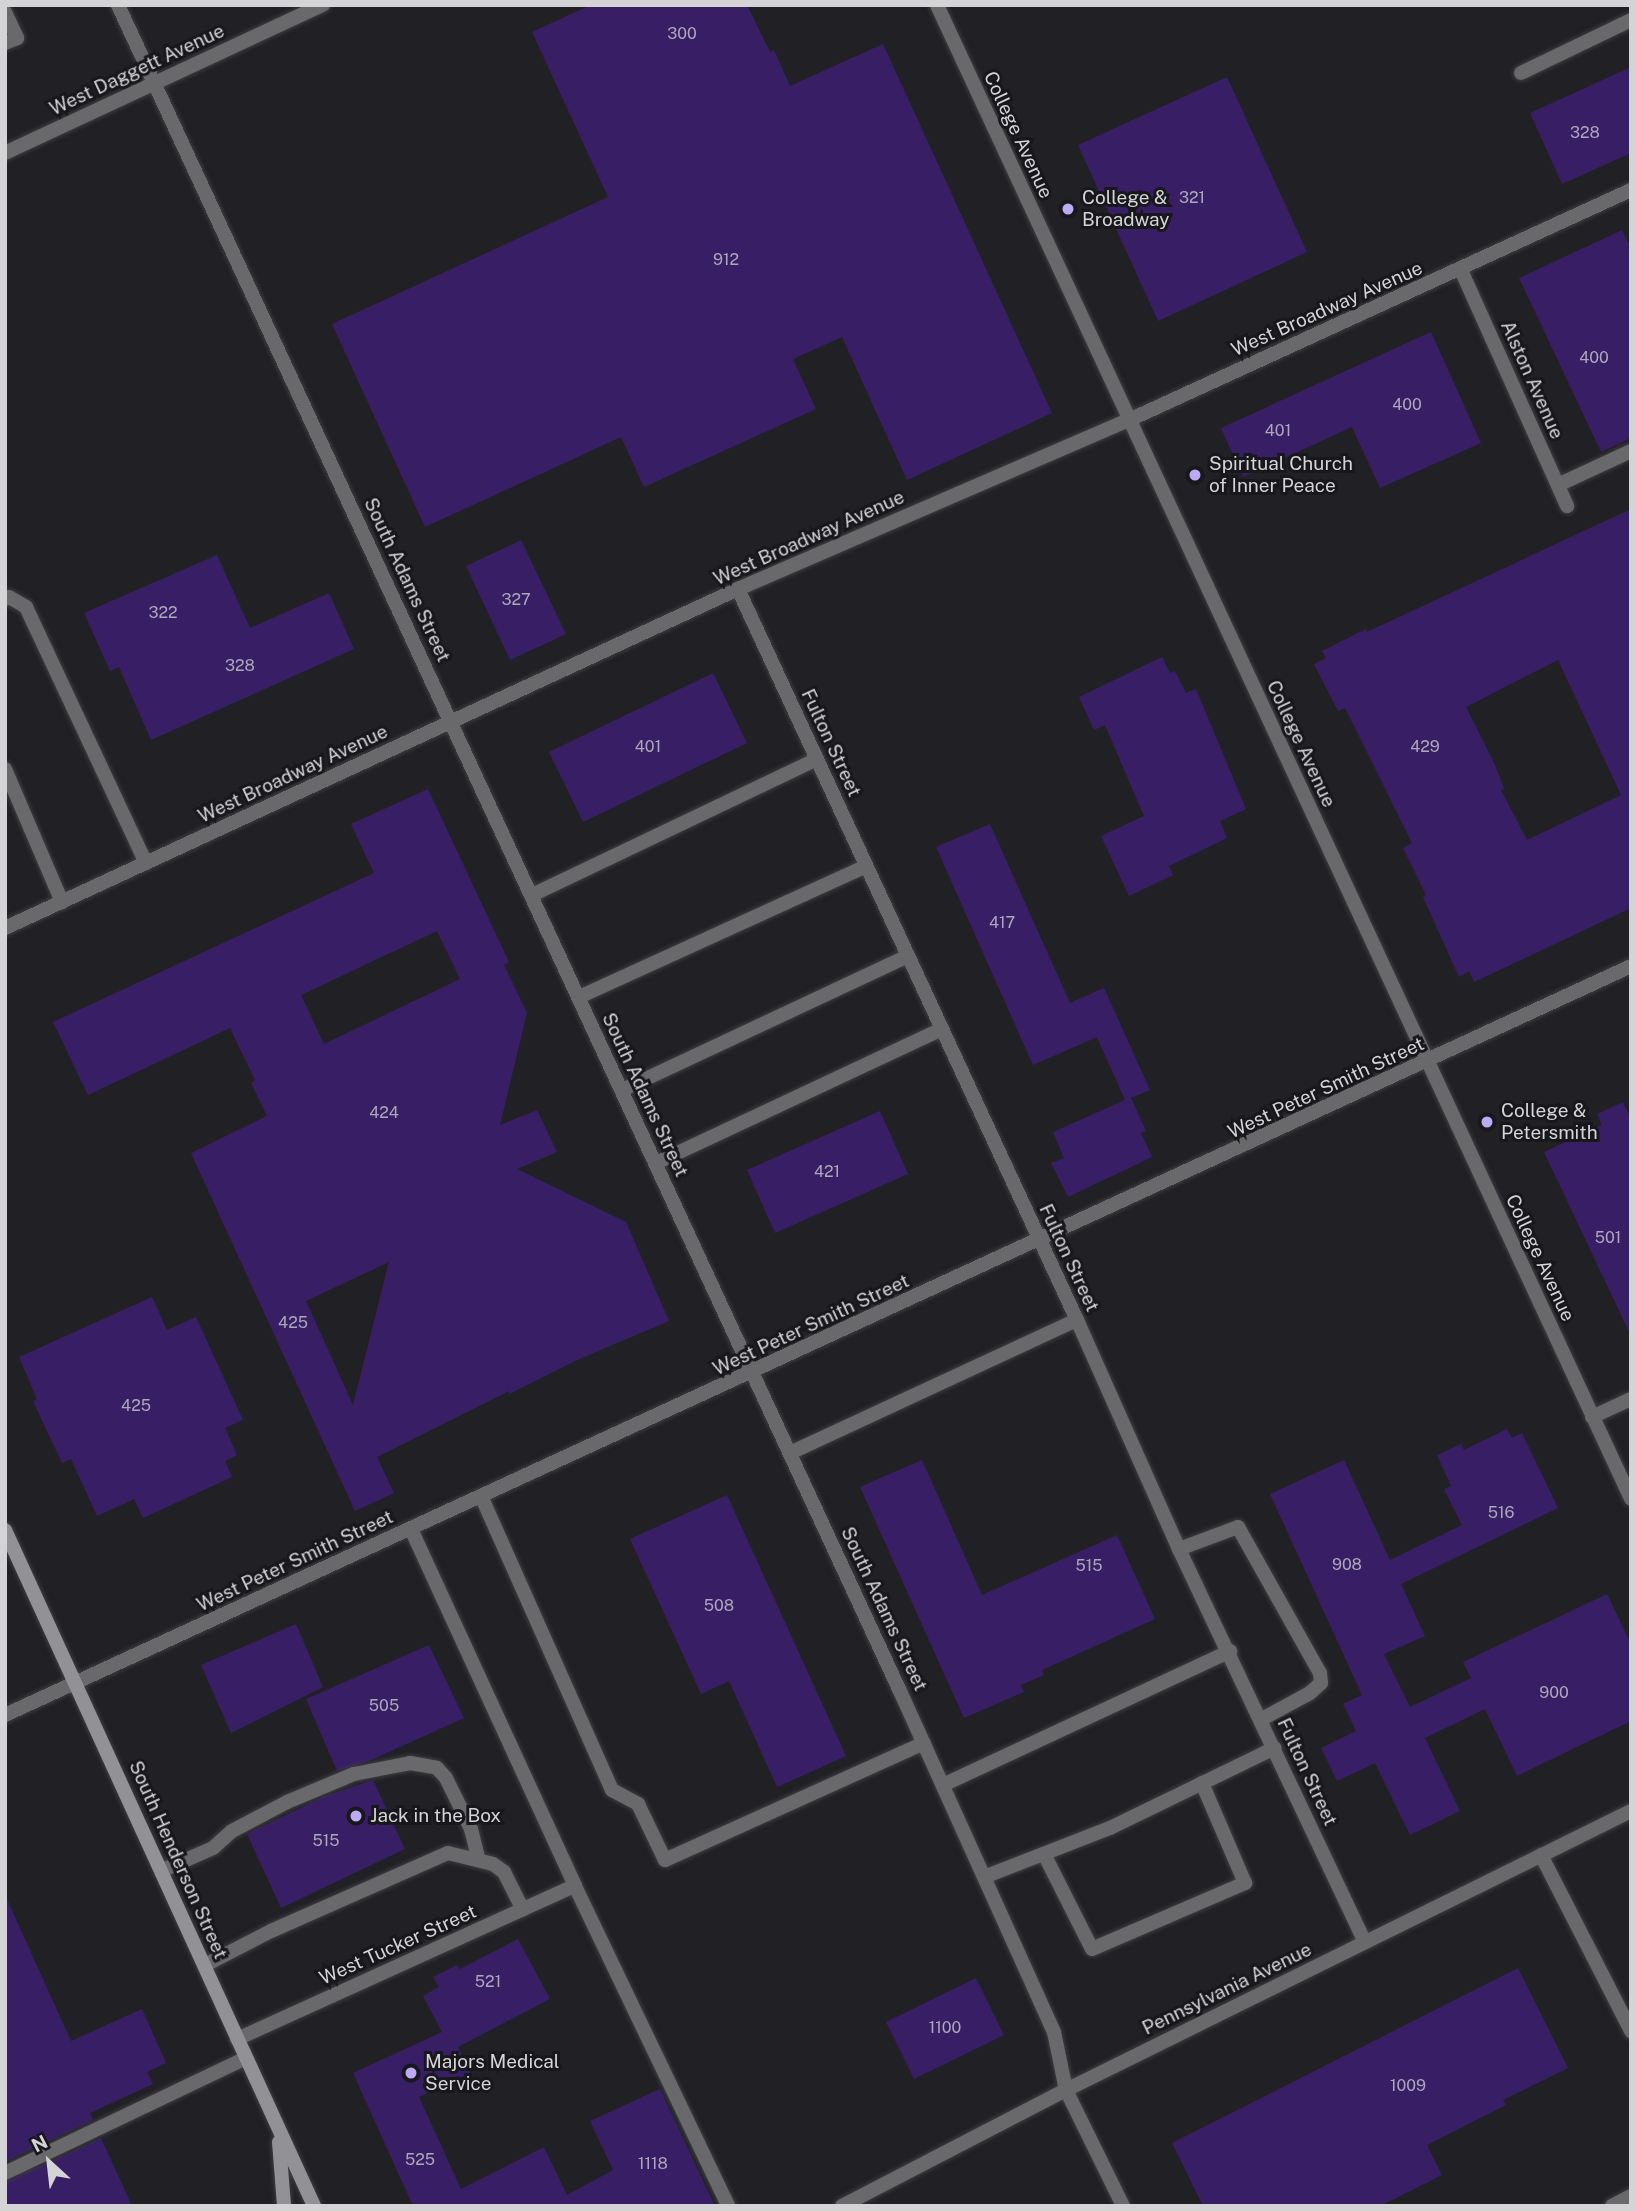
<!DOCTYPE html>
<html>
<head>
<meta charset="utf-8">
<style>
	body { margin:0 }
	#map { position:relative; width:1636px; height:2211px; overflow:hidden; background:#212025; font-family:"Public Sans",sans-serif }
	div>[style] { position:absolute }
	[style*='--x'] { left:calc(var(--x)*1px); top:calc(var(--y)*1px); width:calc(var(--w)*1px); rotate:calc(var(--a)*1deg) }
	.building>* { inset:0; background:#381f65 }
	.roads { filter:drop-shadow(0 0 2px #3e3d41) drop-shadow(0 0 2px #3e3d41) }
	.service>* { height:14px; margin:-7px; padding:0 7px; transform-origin:7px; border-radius:7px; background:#69686b }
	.minor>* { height:14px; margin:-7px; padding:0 7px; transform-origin:7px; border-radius:7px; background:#69686b }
	.tertiary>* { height:14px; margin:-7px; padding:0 7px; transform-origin:7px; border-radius:7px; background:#69686b }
	.secondary>* { height:14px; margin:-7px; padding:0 7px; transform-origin:7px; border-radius:7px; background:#929195 }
	.dots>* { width:19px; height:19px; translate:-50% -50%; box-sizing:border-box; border:4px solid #18171c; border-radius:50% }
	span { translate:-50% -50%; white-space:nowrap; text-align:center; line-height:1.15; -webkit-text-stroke:6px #18171c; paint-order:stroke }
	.number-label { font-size:16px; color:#ada7ba }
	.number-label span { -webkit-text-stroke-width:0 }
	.street-label { font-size:19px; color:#d4d4d7 }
	.poi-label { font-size:19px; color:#d4d4d7 }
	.left { translate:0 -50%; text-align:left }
	.frame { position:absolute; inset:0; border:7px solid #d4d4d7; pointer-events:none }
	.north { position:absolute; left:14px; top:2127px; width:70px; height:70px; -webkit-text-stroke:5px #18171c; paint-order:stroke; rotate:333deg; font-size:19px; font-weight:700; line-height:28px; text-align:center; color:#d4d4d7 }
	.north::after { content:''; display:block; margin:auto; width:24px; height:32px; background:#d4d4d7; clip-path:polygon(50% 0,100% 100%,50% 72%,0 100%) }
</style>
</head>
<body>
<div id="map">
	<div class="building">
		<div style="clip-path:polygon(591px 5px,747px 5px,770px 52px,774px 50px,790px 86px,883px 44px,1052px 413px,907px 480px,842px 337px,793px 359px,816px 409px,644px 487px,621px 437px,425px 527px,332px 324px,608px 197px,532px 32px)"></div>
		<div style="clip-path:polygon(1631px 67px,1631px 153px,1562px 184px,1530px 113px)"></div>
		<div style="clip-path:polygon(1227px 77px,1307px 252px,1158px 321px,1078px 145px)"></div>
		<div style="clip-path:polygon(1622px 230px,1631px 249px,1631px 438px,1601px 452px,1519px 278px)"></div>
		<div style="clip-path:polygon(1431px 332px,1481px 443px,1380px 488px,1352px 427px,1243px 477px,1221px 428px)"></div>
		<div style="clip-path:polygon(evenodd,1631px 509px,1631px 908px,1474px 982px,1469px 971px,1459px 977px,1423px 897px,1426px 895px,1403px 848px,1412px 843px,1345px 708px,1338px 711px,1314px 664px,1326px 658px,1322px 651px,1366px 629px,1367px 632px,1631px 509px,1558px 660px,1621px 795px,1527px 840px,1501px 790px,1504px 789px,1495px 765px,1466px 707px,1558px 660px)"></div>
		<div style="clip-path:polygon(521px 540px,566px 634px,510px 660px,466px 566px)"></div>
		<div style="clip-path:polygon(217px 555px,250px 628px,329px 593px,354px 649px,151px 740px,119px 667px,110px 671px,84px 613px)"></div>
		<div style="clip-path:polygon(1162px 657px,1170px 673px,1175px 671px,1186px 693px,1196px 689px,1246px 809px,1220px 821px,1227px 838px,1169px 866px,1173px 875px,1129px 896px,1101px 836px,1144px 816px,1105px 725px,1094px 730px,1079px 697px)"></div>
		<div style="clip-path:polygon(713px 673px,747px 743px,583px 822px,549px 752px)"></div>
		<div style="clip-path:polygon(evenodd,428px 789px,509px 962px,504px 965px,527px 1013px,500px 1125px,537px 1110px,557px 1152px,517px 1169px,626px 1222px,669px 1321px,577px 1360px,509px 1394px,509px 1391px,377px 1457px,394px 1493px,355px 1511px,191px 1153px,267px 1116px,251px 1083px,255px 1080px,230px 1028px,88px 1095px,53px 1022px,374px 873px,351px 824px,428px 789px,437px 931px,460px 979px,324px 1044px,301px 995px,437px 931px,428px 789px,389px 1262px,353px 1405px,306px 1301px,389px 1262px)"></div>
		<div style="clip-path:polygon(990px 824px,1070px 1003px,1104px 988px,1150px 1090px,1131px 1098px,1146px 1131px,1141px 1133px,1152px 1157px,1068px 1197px,1051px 1163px,1064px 1158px,1053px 1132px,1125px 1100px,1097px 1037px,1033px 1065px,936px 847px)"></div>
		<div style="clip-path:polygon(1623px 1102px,1628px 1113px,1631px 1112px,1631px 1336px,1544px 1152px,1602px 1125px,1597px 1114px)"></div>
		<div style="clip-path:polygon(880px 1111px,908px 1174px,775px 1233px,747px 1170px)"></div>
		<div style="clip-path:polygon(152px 1297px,167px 1330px,196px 1317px,243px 1420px,225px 1428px,237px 1455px,225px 1461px,232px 1477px,143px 1518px,134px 1499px,97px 1516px,71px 1459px,62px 1463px,33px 1401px,37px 1399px,19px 1357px)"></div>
		<div style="clip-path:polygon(1507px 1429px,1512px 1438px,1522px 1433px,1558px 1508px,1401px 1584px,1425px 1636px,1384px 1654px,1410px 1707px,1471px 1678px,1463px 1662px,1607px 1594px,1631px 1644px,1631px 1721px,1517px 1776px,1485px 1709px,1425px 1738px,1460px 1811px,1410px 1835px,1375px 1763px,1337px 1781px,1321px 1748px,1356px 1731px,1343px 1704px,1362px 1695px,1270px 1494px,1344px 1460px,1390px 1560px,1462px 1525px,1444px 1489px,1451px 1486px,1437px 1455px,1461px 1444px,1464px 1450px)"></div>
		<div style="clip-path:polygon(922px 1460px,982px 1595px,1117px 1535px,1155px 1619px,1042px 1670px,1044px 1675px,1021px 1685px,1024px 1692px,964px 1718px,860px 1487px)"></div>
		<div style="clip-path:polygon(727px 1495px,846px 1756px,777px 1787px,729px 1681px,701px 1694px,630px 1539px)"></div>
		<div style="clip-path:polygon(296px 1624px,323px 1687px,231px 1733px,201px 1665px)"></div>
		<div style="clip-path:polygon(429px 1645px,464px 1718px,369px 1761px,337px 1771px,306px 1699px)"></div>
		<div style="clip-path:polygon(373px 1780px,405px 1849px,281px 1908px,247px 1834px,325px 1796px)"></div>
		<div style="clip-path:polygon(5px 1895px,71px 2041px,142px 2009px,166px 2063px,147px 2072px,153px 2084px,90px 2113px,93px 2120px,5px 2162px)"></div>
		<div style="clip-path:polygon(518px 1939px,550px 1999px,458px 2047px,470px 2073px,419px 2097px,461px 2189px,544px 2147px,567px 2195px,613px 2170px,590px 2121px,660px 2089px,715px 2206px,413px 2206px,353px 2073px,442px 2032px,423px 1996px,439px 1987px,433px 1977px,457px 1965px,460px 1969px)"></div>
		<div style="clip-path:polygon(1518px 1968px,1568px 2068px,1503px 2100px,1506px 2105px,1427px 2145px,1442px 2175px,1380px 2206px,1203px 2206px,1172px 2143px)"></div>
		<div style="clip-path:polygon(976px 1978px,1004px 2035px,914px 2079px,886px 2022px)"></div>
		<div style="clip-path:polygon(101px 2138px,132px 2206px,5px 2206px,5px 2182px)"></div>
	</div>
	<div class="roads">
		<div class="service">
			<div style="--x:5;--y:12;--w:29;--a:65"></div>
			<div style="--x:17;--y:38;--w:13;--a:157"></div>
			<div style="--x:1521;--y:73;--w:122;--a:-25.7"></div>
			<div style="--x:1558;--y:485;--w:81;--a:-25"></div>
			<div style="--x:5;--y:599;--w:4;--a:-27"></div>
			<div style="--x:9;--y:597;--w:20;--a:30"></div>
			<div style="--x:26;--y:607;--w:283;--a:64.9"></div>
			<div style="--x:5;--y:769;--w:145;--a:66.8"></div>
			<div style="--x:532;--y:895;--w:316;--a:-25.5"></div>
			<div style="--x:579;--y:997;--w:315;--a:-24.5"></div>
			<div style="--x:622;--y:1090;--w:316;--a:-25.1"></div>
			<div style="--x:656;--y:1163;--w:316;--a:-25.1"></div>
			<div style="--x:790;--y:1453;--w:316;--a:-24.9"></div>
			<div style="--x:482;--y:1498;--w:320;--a:66"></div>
			<div style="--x:612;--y:1790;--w:30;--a:28"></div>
			<div style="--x:638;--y:1804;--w:62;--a:64.3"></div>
			<div style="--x:665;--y:1860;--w:284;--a:-24.3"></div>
			<div style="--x:411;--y:1529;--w:393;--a:65.3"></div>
			<div style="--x:575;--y:1886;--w:355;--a:64.4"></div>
			<div style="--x:1179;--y:1549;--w:63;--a:-20.4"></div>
			<div style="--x:1238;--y:1527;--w:167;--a:60.7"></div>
			<div style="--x:1320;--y:1673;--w:10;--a:84"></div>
			<div style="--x:1321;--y:1683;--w:15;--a:138"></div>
			<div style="--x:1310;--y:1693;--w:55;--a:151.6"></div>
			<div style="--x:943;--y:1785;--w:317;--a:-25"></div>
			<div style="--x:1044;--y:1854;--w:106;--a:63.2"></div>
			<div style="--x:1092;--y:1949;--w:167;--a:-23.3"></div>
			<div style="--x:1245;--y:1883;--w:109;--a:-113.3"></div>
			<div style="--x:163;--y:1870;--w:55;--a:-23.7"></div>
			<div style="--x:213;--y:1848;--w:25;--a:-42"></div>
			<div style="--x:232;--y:1831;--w:62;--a:-27.8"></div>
			<div style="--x:287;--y:1802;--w:73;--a:-22.7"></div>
			<div style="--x:354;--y:1774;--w:57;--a:-11.1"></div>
			<div style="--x:410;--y:1763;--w:27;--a:10"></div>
			<div style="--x:437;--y:1768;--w:13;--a:48"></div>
			<div style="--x:446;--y:1778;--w:57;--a:63.9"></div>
			<div style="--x:471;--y:1829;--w:30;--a:76"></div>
			<div style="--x:984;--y:1877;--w:135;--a:-21.3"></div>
			<div style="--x:1110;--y:1828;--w:183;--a:-25.9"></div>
			<div style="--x:205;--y:1965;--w:74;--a:-27.3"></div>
			<div style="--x:271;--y:1931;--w:193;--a:-23.8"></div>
			<div style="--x:448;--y:1853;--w:46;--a:13.7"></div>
			<div style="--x:493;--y:1864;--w:14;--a:36"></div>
			<div style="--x:504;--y:1872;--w:42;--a:63.4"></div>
			<div style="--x:5;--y:2173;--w:267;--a:-25.5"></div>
			<div style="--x:1612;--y:2206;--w:21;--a:-28"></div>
		</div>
		<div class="minor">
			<div style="--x:118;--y:5;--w:1859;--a:65.12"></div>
			<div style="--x:900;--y:1691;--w:374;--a:65.7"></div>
			<div style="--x:1054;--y:2032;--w:59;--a:78.3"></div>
			<div style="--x:1066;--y:2090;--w:129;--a:63.8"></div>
			<div style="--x:937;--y:5;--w:1647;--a:65.08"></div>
			<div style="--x:5;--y:153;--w:351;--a:-25"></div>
			<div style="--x:1461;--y:270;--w:259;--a:65.8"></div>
			<div style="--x:738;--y:589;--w:806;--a:65.12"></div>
			<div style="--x:1077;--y:1320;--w:251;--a:66"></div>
			<div style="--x:1179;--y:1549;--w:435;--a:64.7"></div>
			<div style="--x:5;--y:928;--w:808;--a:-24.82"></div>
			<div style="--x:738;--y:589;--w:426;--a:-23.4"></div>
			<div style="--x:1129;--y:420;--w:552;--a:-24.62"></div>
			<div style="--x:1592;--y:1417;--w:43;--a:-24.8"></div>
			<div style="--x:5;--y:1715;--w:1790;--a:-24.73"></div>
			<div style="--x:1541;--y:1855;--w:198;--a:62.9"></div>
			<div style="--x:237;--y:2039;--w:371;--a:-24.4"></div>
		</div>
		<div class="tertiary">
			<div style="--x:842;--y:2206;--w:252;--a:-27.4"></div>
			<div style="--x:1066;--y:2090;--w:630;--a:-26.28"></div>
		</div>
		<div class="secondary">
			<div style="--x:5;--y:1530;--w:743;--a:65.43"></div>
			<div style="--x:279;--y:2142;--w:64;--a:85.5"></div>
		</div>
	</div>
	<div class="dots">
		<div style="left:1068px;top:209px;background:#bcaaf5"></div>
		<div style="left:1195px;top:475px;background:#bcaaf5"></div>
		<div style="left:1487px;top:1122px;background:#bcaaf5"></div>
		<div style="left:356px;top:1816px;background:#bcaaf5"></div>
		<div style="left:411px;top:2073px;background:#bcaaf5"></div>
	</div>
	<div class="number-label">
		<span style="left:682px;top:34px">300</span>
		<span style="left:1585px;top:133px">328</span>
		<span style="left:1192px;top:198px">321</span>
		<span style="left:726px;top:260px">912</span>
		<span style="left:1594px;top:358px">400</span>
		<span style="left:1407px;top:405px">400</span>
		<span style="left:1278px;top:431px">401</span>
		<span style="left:516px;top:600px">327</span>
		<span style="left:163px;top:613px">322</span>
		<span style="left:240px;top:666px">328</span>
		<span style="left:648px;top:747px">401</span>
		<span style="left:1425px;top:747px">429</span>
		<span style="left:1002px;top:923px">417</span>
		<span style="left:384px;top:1113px">424</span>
		<span style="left:827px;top:1172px">421</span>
		<span style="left:1608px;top:1238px">501</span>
		<span style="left:293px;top:1323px">425</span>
		<span style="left:136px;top:1406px">425</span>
		<span style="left:1501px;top:1513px">516</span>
		<span style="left:1347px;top:1565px">908</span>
		<span style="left:1089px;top:1566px">515</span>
		<span style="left:719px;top:1606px">508</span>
		<span style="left:1554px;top:1693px">900</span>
		<span style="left:384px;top:1706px">505</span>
		<span style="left:326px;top:1841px">515</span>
		<span style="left:488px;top:1982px">521</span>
		<span style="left:945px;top:2028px">1100</span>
		<span style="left:1408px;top:2086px">1009</span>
		<span style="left:420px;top:2160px">525</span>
		<span style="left:653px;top:2164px">1118</span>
	</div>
	<div class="street-label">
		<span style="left:137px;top:70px;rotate:-25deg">West Daggett Avenue</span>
		<span style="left:1018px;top:135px;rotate:65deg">College Avenue</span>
		<span style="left:1327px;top:309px;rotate:-24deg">West Broadway Avenue</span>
		<span style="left:1532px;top:380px;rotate:66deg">Alston Avenue</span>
		<span style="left:809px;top:538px;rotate:-24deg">West Broadway Avenue</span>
		<span style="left:407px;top:580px;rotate:65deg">South Adams Street</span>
		<span style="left:831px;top:743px;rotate:65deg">Fulton Street</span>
		<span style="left:1301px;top:744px;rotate:65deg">College Avenue</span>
		<span style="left:293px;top:774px;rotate:-25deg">West Broadway Avenue</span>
		<span style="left:1326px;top:1088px;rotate:-25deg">West Peter Smith Street</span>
		<span style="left:645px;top:1095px;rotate:65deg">South Adams Street</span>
		<span style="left:1069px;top:1258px;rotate:65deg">Fulton Street</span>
		<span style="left:1540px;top:1258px;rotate:65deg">College Avenue</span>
		<span style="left:811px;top:1325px;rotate:-25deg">West Peter Smith Street</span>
		<span style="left:295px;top:1561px;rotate:-25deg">West Peter Smith Street</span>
		<span style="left:884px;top:1609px;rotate:65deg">South Adams Street</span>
		<span style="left:1307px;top:1772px;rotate:65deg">Fulton Street</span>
		<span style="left:178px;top:1860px;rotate:66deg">South Henderson Street</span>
		<span style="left:398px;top:1945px;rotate:-24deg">West Tucker Street</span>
		<span style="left:1227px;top:1989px;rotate:-26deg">Pennsylvania Avenue</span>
	</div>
	<div class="poi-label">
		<span class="left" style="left:1082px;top:209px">College &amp;<br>Broadway</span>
		<span class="left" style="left:1209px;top:475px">Spiritual Church<br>of Inner Peace</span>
		<span class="left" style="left:1501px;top:1122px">College &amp;<br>Petersmith</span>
		<span class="left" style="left:370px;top:1816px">Jack in the Box</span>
		<span class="left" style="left:425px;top:2073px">Majors Medical<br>Service</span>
	</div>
	<div class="frame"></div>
	<div class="north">N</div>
</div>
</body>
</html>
